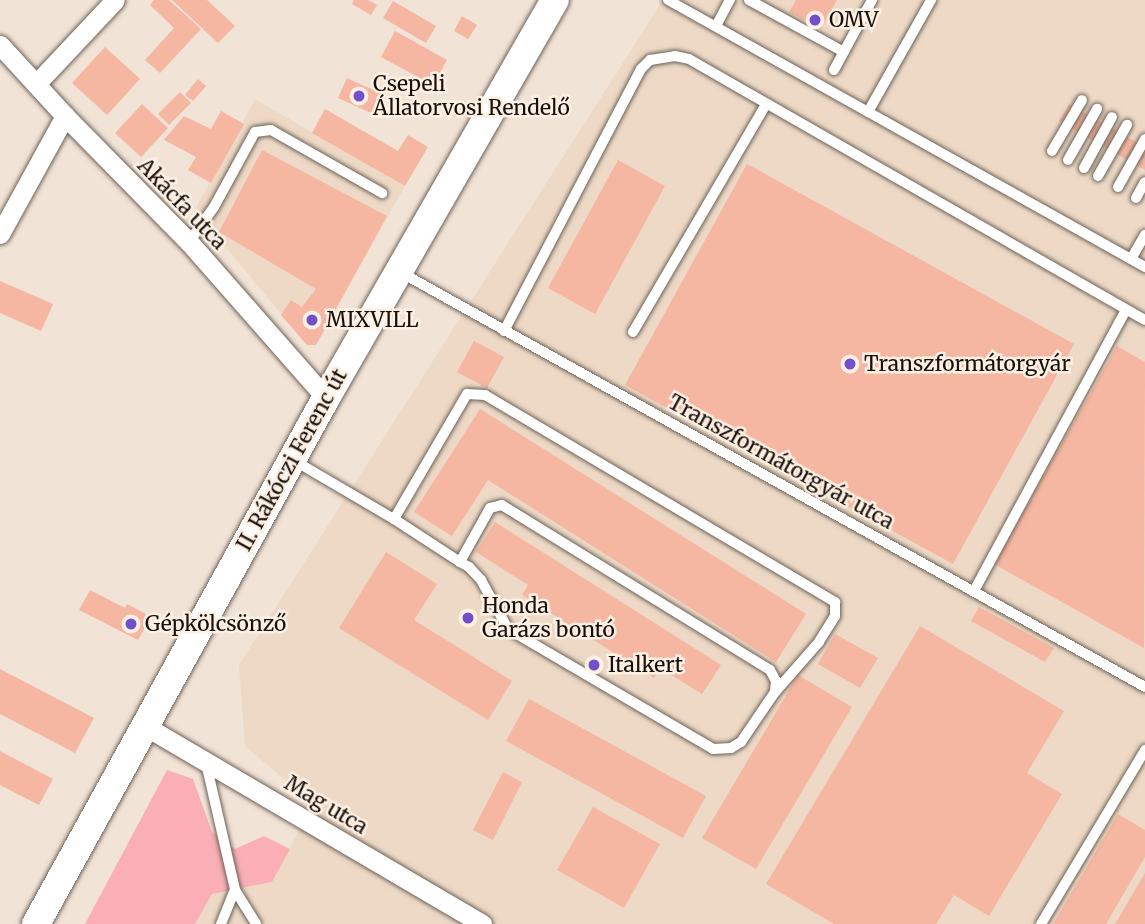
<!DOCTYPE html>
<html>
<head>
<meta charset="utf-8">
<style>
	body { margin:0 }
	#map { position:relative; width:1145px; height:924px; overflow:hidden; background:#f1e3d6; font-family:Merriweather,serif }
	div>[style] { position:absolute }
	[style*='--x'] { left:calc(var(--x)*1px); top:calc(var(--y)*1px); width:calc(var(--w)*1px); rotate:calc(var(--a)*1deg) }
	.built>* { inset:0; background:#edd9c6 }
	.green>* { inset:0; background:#faafb7 }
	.building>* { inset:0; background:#f5b6a2 }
	.roads { filter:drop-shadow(0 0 2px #6e6257) drop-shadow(0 0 2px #6e6257) }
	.lane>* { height:10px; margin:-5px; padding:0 5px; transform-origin:5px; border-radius:5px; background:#fff }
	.street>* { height:19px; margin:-9.5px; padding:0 9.5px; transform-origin:9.5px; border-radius:9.5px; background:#fff }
	.secondary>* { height:28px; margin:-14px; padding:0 14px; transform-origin:14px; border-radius:14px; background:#fff }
	.dots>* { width:19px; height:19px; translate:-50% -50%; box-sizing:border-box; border:4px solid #fff0e3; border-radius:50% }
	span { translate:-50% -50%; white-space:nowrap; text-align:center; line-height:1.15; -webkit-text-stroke:5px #fff0e3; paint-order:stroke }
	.poi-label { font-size:21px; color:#14100b }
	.left { translate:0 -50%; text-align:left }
	.street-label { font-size:21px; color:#14100b }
</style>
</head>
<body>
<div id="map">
	<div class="built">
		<div style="clip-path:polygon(663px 0,1145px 0,1145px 924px,195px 924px,212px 894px,272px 882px,313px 804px,245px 746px,239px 665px)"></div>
		<div style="clip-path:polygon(255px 99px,405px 186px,316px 345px,307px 345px,195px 210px)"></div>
	</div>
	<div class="green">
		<div style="clip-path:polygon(167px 770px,193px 779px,212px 832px,235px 849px,264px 836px,290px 849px,272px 882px,212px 894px,195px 924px,85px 924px)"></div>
	</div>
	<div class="building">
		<div style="clip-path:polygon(154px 0,169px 0,201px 29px,160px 73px,145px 60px,174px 28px,150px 5px)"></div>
		<div style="clip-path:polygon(172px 0,207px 0,235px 26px,218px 43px)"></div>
		<div style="clip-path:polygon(354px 0,368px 0,377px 5px,371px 15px,352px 4px)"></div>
		<div style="clip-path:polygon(796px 0,837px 0,821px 29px,789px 12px)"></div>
		<div style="clip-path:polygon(393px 1px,436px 26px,426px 43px,383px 18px)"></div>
		<div style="clip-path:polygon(462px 16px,477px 25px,468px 39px,454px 31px)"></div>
		<div style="clip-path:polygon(395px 31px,447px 60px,433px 85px,381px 57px)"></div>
		<div style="clip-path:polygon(105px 47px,140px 79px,107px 115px,72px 83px)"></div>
		<div style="clip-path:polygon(347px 78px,380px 93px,371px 113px,338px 98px)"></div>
		<div style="clip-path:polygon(198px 79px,206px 86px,193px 101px,185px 95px)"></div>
		<div style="clip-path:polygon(180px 92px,191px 103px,169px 125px,158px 114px)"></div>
		<div style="clip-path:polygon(142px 104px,168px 128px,141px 157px,115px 133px)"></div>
		<div style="clip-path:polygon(1069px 104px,1145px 147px,1145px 170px,1059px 121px)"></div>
		<div style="clip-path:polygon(325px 109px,398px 151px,408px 135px,428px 147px,405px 186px,312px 133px)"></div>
		<div style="clip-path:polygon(221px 111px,244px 124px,211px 183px,188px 170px,196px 157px,164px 140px,184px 116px,211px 129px)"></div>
		<div style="clip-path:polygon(262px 150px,387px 216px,316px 345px,307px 345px,281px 315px,291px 300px,302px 307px,316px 289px,219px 232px)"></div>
		<div style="clip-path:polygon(618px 160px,665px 186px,595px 314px,548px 288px)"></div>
		<div style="clip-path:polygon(747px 164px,1074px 344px,953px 564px,625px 385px)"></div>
		<div style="clip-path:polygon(0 281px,53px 304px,41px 331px,0 313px)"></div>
		<div style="clip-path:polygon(474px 341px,504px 357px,487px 388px,457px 372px)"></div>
		<div style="clip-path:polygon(1117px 346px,1145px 362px,1144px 648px,994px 564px)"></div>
		<div style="clip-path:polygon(480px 409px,806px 614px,776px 662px,488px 480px,452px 536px,414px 512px)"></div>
		<div style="clip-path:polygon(495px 522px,721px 665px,702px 694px,660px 668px,654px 678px,522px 595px,528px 585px,476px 552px)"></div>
		<div style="clip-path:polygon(386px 552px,437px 584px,414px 620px,512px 681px,488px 720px,339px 628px)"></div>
		<div style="clip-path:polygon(90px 590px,125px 608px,127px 604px,146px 614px,144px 618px,149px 620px,138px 640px,79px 610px)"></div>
		<div style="clip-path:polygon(979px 607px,1054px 648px,1045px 662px,971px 621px)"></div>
		<div style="clip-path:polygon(920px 626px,1064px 711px,1027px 773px,1062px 794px,989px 916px,954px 895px,936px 924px,834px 924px,766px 884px)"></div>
		<div style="clip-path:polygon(835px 634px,878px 658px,860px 688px,818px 664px)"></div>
		<div style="clip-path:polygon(0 669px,94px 718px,75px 753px,0 714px)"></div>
		<div style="clip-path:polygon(798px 675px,852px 707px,756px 869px,702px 838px)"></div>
		<div style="clip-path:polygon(529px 699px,706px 796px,683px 838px,506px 741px)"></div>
		<div style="clip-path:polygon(0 751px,53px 779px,39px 805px,0 785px)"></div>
		<div style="clip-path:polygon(503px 772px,522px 782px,493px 840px,473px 830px)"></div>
		<div style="clip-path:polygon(593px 807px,660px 844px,624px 908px,557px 870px)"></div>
		<div style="clip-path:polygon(1118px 814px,1145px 830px,1145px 857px,1106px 924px,1053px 924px)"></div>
		<div style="clip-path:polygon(1145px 873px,1145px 924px,1115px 924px)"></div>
	</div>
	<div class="roads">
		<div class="lane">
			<div style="--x:668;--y:0;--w:547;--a:29.24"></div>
			<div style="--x:749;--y:0;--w:108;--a:28.7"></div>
			<div style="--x:716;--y:26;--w:30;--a:-62"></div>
			<div style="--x:834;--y:70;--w:80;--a:-61.5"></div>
			<div style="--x:868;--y:112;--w:129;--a:-60.6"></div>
			<div style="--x:1052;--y:151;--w:59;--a:-59.5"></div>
			<div style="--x:1068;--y:160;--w:59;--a:-60.4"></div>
			<div style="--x:1084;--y:168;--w:58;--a:-61.2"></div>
			<div style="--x:1098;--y:176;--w:59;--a:-60.4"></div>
			<div style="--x:1118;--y:187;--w:55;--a:-60.6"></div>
			<div style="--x:1136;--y:198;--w:18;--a:-61"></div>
			<div style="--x:189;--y:242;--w:43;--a:-54.5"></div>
			<div style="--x:214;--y:207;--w:85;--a:-61.3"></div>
			<div style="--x:255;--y:132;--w:16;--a:-7"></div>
			<div style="--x:271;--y:130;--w:128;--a:29.6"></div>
			<div style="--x:1131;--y:259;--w:28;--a:-60"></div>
			<div style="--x:400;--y:272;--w:853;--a:29.12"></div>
			<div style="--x:504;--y:331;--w:296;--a:-62.4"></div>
			<div style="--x:641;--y:69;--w:13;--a:-45"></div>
			<div style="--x:650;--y:60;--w:25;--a:-9"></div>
			<div style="--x:675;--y:56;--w:14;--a:12"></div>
			<div style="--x:689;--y:59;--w:525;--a:29.79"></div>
			<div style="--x:633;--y:332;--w:264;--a:-59.7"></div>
			<div style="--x:295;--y:461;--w:115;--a:30.4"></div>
			<div style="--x:394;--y:519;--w:79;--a:33.1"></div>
			<div style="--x:460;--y:562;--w:10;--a:29"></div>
			<div style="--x:469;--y:567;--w:18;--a:47"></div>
			<div style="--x:481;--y:580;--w:56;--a:61.1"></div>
			<div style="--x:508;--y:629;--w:238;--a:30.3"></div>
			<div style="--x:713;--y:749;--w:18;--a:-3"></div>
			<div style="--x:731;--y:748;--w:12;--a:-31"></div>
			<div style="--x:741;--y:742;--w:60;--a:-55.8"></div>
			<div style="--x:775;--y:692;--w:11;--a:-85"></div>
			<div style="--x:776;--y:681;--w:13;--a:-119"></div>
			<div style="--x:770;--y:670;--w:315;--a:-148.4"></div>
			<div style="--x:502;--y:505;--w:12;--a:166"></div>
			<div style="--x:490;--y:508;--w:62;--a:119.1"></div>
			<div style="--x:394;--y:519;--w:145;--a:-59.7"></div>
			<div style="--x:467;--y:394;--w:18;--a:3"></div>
			<div style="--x:485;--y:395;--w:407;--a:30.6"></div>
			<div style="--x:835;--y:602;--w:14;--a:90"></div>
			<div style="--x:835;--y:616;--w:31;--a:122"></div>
			<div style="--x:819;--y:642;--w:67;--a:131.3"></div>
			<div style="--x:974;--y:591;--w:319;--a:-61.6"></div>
			<div style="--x:206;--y:763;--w:130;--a:77.1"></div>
			<div style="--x:235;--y:890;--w:40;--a:58"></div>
			<div style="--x:221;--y:924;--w:37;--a:-68"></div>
			<div style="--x:1041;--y:924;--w:203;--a:-59.1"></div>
		</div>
		<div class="street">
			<div style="--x:0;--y:45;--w:96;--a:47.5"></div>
			<div style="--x:65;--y:116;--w:177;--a:45.5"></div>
			<div style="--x:189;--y:242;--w:208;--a:48.7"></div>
			<div style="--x:36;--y:84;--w:115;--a:-46.8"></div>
			<div style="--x:0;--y:234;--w:135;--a:-61.2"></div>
			<div style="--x:145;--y:726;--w:391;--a:30.4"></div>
		</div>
		<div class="secondary">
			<div style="--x:36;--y:924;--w:601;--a:-61.13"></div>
			<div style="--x:326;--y:398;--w:459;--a:-60.1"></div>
		</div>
	</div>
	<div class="dots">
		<div style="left:815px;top:20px;background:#7250c9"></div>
		<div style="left:359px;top:96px;background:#7250c9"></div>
		<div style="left:312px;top:320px;background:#7250c9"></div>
		<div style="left:850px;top:364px;background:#7250c9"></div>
		<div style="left:468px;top:618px;background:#7250c9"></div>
		<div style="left:131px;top:624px;background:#7250c9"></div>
		<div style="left:594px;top:665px;background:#7250c9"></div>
	</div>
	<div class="poi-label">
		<span class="left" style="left:829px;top:20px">OMV</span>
		<span class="left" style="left:373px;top:96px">Csepeli<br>Állatorvosi Rendelő</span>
		<span class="left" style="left:326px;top:320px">MIXVILL</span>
		<span class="left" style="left:864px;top:364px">Transzformátorgyár</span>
		<span class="left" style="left:482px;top:618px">Honda<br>Garázs bontó</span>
		<span class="left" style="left:145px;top:624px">Gépkölcsönző</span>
		<span class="left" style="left:608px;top:665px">Italkert</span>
	</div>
	<div class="street-label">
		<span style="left:182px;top:204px;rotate:46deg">Akácfa utca</span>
		<span style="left:292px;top:460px;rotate:-61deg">II. Rákóczi Ferenc út</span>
		<span style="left:781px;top:462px;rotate:29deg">Transzformátorgyár utca</span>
		<span style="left:326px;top:805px;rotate:31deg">Mag utca</span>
	</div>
</div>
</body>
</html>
